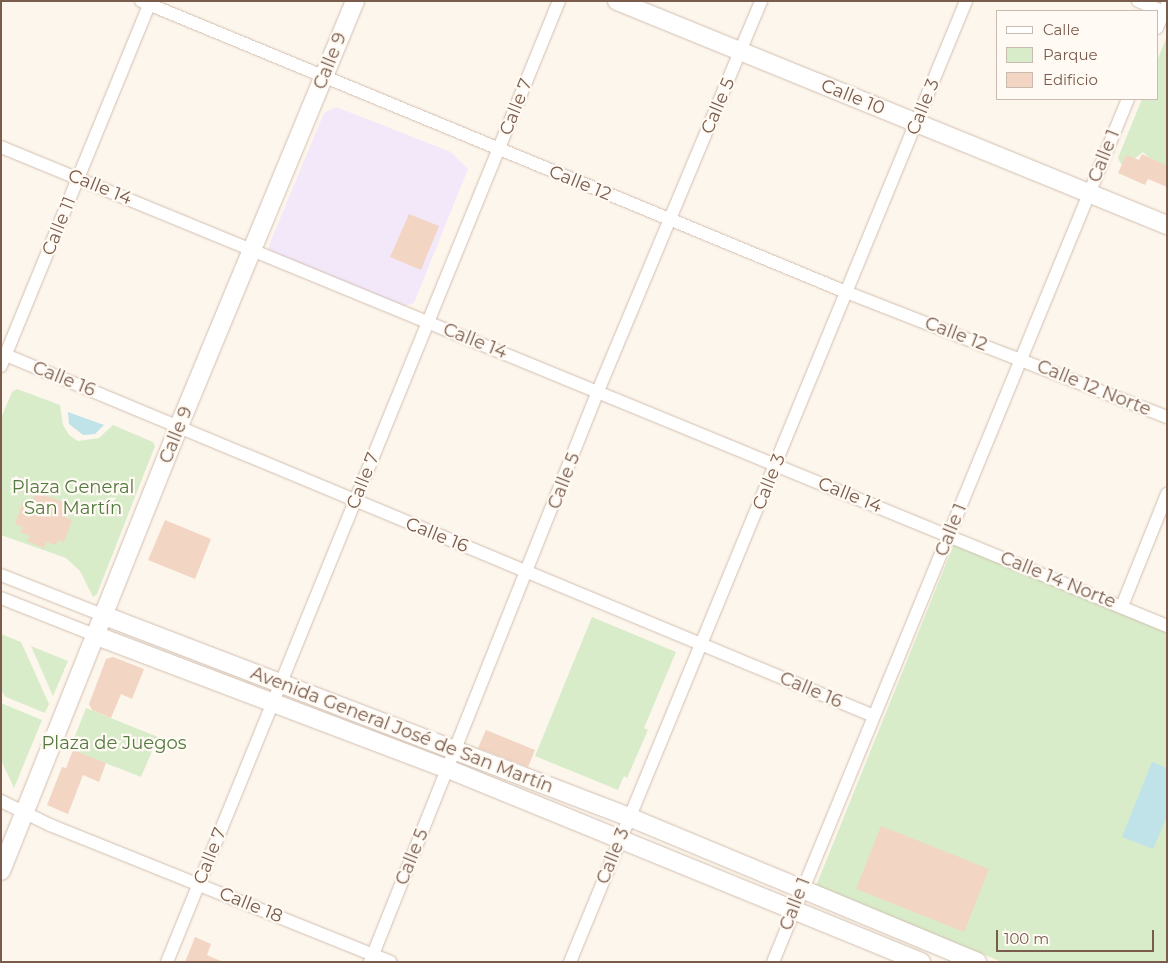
<!DOCTYPE html>
<html>
<head>
<meta charset="utf-8">
<style>
	body { margin:0 }
	#map { position:relative; width:1168px; height:963px; overflow:hidden; background:#fdf6ec; font-family:Montserrat,sans-serif }
	div>[style] { position:absolute }
	[style*='--x'] { left:calc(var(--x)*1px); top:calc(var(--y)*1px); width:calc(var(--w)*1px); rotate:calc(var(--a)*1deg) }
	.education>* { inset:0; background:#f3e8fa }
	.green>* { inset:0; background:#d8ecc9 }
	.water>* { inset:0; background:#bfe3e8 }
	.building>* { inset:0; background:#f3d5c3 }
	.roads { filter:drop-shadow(0 0 1px #d1beb0) drop-shadow(0 0 1px #d1beb0) }
	.street>* { height:12px; margin:-6px; padding:0 6px; transform-origin:6px; border-radius:6px; background:#fff }
	.secondary>* { height:18px; margin:-9px; padding:0 9px; transform-origin:9px; border-radius:9px; background:#fff }
	span { translate:-50% -50%; white-space:nowrap; text-align:center; line-height:1.15; -webkit-text-stroke:4.5px #fffaf3; paint-order:stroke }
	.street-label { font-size:18px; color:#7a5c4d }
	.park-label { font-size:18px; color:#537a41 }
	.frame { position:absolute; inset:0; border:2px solid #7a5c4d; pointer-events:none }
	.legend { position:absolute; left:996px; top:10px; width:162px; height:90px; box-sizing:border-box; background:#fffaf3; border:1px solid #cabbb1; margin:0; padding:6px 9px; list-style:none; font-size:15px; color:#7a5c4d }
	.legend li { display:flex; align-items:center; gap:10px; height:25px }
	.legend b { width:25px; border:1px solid #cabbb1 }
	.scale { position:absolute; left:996px; top:930px; width:158px; height:22px; box-sizing:border-box; border:2px solid #7a5c4d; border-top:0; padding-left:6px; font-size:15px; line-height:18px; white-space:nowrap; color:#7a5c4d; -webkit-text-stroke:4px #fffaf3; paint-order:stroke }
</style>
</head>
<body>
<div id="map">
	<div class="education">
		<div style="clip-path:polygon(336px 107px,451px 152px,468px 169px,414px 303px,404px 306px,269px 253px,269px 245px,324px 113px)"></div>
	</div>
	<div class="green">
		<div style="clip-path:polygon(1167px 36px,1167px 180px,1160px 167px,1143px 152px,1128px 164px,1121px 164px,1118px 158px,1142px 99px,1157px 99px,1157px 61px)"></div>
		<div style="clip-path:polygon(17px 389px,60px 405px,63px 425px,69px 435px,78px 441px,99px 438px,113px 425px,153px 442px,155px 446px,97px 594px,93px 597px,80px 571px,66px 558px,1px 535px,1px 418px,12px 392px)"></div>
		<div style="clip-path:polygon(954px 544px,1167px 631px,1167px 962px,1002px 962px,816px 886px)"></div>
		<div style="clip-path:polygon(592px 617px,676px 652px,644px 728px,648px 730px,627px 778px,624px 776px,618px 790px,535px 756px)"></div>
		<div style="clip-path:polygon(1px 634px,21px 642px,49px 704px,45px 713px,6px 697px,1px 691px)"></div>
		<div style="clip-path:polygon(31px 646px,68px 661px,53px 696px)"></div>
		<div style="clip-path:polygon(1px 703px,42px 720px,14px 788px,1px 760px)"></div>
		<div style="clip-path:polygon(86px 708px,158px 737px,141px 777px,70px 749px)"></div>
	</div>
	<div class="water">
		<div style="clip-path:polygon(68px 412px,104px 425px,95px 434px,83px 435px,69px 424px)"></div>
		<div style="clip-path:polygon(1152px 762px,1167px 768px,1167px 816px,1153px 849px,1122px 837px)"></div>
	</div>
	<div class="building">
		<div style="clip-path:polygon(1142px 154px,1167px 166px,1167px 187px,1148px 179px,1145px 185px,1118px 173px,1126px 155px,1139px 160px)"></div>
		<div style="clip-path:polygon(409px 214px,439px 226px,421px 270px,390px 257px)"></div>
		<div style="clip-path:polygon(36px 492px,71px 505px,66px 518px,72px 520px,64px 542px,58px 540px,56px 545px,46px 542px,44px 548px,27px 541px,30px 536px,20px 532px,23px 527px,15px 524px,23px 501px,31px 504px)"></div>
		<div style="clip-path:polygon(165px 520px,211px 539px,195px 579px,148px 560px)"></div>
		<div style="clip-path:polygon(113px 657px,144px 669px,132px 699px,121px 694px,111px 718px,92px 710px,89px 704px,106px 659px)"></div>
		<div style="clip-path:polygon(486px 730px,535px 750px,528px 767px,478px 748px)"></div>
		<div style="clip-path:polygon(73px 750px,106px 763px,99px 782px,83px 775px,68px 814px,47px 805px,62px 767px,66px 768px)"></div>
		<div style="clip-path:polygon(881px 826px,989px 869px,964px 932px,856px 889px)"></div>
		<div style="clip-path:polygon(195px 937px,211px 944px,207px 955px,223px 962px,185px 962px)"></div>
	</div>
	<div class="roads">
		<div class="street">
			<div style="--x:141;--y:1;--w:763;--a:22.43"></div>
			<div style="--x:846;--y:292;--w:344;--a:21.3"></div>
			<div style="--x:1138;--y:1;--w:28;--a:23"></div>
			<div style="--x:1157;--y:28;--w:26;--a:-67"></div>
			<div style="--x:1;--y:147;--w:1261;--a:22.33"></div>
			<div style="--x:1;--y:353;--w:945;--a:22.58"></div>
			<div style="--x:1;--y:366;--w:395;--a:-67.7"></div>
			<div style="--x:1;--y:575;--w:112;--a:21.5"></div>
			<div style="--x:1;--y:598;--w:103;--a:21.6"></div>
			<div style="--x:1122;--y:606;--w:121;--a:-68.1"></div>
			<div style="--x:1;--y:801;--w:55;--a:26.1"></div>
			<div style="--x:50;--y:825;--w:367;--a:21.9"></div>
			<div style="--x:167;--y:962;--w:1038;--a:-67.81"></div>
			<div style="--x:370;--y:962;--w:615;--a:-68.23"></div>
			<div style="--x:598;--y:391;--w:423;--a:-67.3"></div>
			<div style="--x:570;--y:962;--w:1039;--a:-67.6"></div>
			<div style="--x:773;--y:962;--w:933;--a:-67.64"></div>
		</div>
		<div class="secondary">
			<div style="--x:617;--y:1;--w:594;--a:22.16"></div>
			<div style="--x:105;--y:616;--w:561;--a:20.99"></div>
			<div style="--x:629;--y:817;--w:377;--a:22.6"></div>
			<div style="--x:97;--y:636;--w:375;--a:20.8"></div>
			<div style="--x:448;--y:769;--w:511;--a:22.2"></div>
			<div style="--x:1;--y:871;--w:479;--a:-68.2"></div>
			<div style="--x:179;--y:426;--w:460;--a:-67.5"></div>
		</div>
	</div>
	<div class="street-label">
		<span style="left:330px;top:61px;rotate:-68deg">Calle 9</span>
		<span style="left:853px;top:97px;rotate:22deg">Calle 10</span>
		<span style="left:718px;top:106px;rotate:-67deg">Calle 5</span>
		<span style="left:516px;top:107px;rotate:-68deg">Calle 7</span>
		<span style="left:923px;top:107px;rotate:-68deg">Calle 3</span>
		<span style="left:1104px;top:156px;rotate:-68deg">Calle 1</span>
		<span style="left:580px;top:183px;rotate:22deg">Calle 12</span>
		<span style="left:100px;top:187px;rotate:22deg">Calle 14</span>
		<span style="left:59px;top:226px;rotate:-68deg">Calle 11</span>
		<span style="left:956px;top:334px;rotate:21deg">Calle 12</span>
		<span style="left:475px;top:341px;rotate:22deg">Calle 14</span>
		<span style="left:64px;top:379px;rotate:22deg">Calle 16</span>
		<span style="left:1094px;top:388px;rotate:22deg">Calle 12 Norte</span>
		<span style="left:176px;top:435px;rotate:-68deg">Calle 9</span>
		<span style="left:363px;top:481px;rotate:-68deg">Calle 7</span>
		<span style="left:564px;top:481px;rotate:-69deg">Calle 5</span>
		<span style="left:769px;top:482px;rotate:-68deg">Calle 3</span>
		<span style="left:850px;top:495px;rotate:22deg">Calle 14</span>
		<span style="left:951px;top:530px;rotate:-68deg">Calle 1</span>
		<span style="left:437px;top:535px;rotate:22deg">Calle 16</span>
		<span style="left:1058px;top:580px;rotate:22deg">Calle 14 Norte</span>
		<span style="left:811px;top:690px;rotate:23deg">Calle 16</span>
		<span style="left:402px;top:730px;rotate:21deg">Avenida General José de San Martín</span>
		<span style="left:210px;top:856px;rotate:-68deg">Calle 7</span>
		<span style="left:613px;top:856px;rotate:-68deg">Calle 3</span>
		<span style="left:412px;top:857px;rotate:-68deg">Calle 5</span>
		<span style="left:795px;top:904px;rotate:-69deg">Calle 1</span>
		<span style="left:251px;top:905px;rotate:22deg">Calle 18</span>
	</div>
	<div class="park-label">
		<span style="left:73px;top:498px">Plaza General<br>San Martín</span>
		<span style="left:114px;top:743px">Plaza de Juegos</span>
	</div>
	<div class="frame"></div>
	<ul class="legend">
	<li><b style="height:6px;background:#fff"></b>Calle</li>
	<li><b style="height:14px;background:#d8ecc9"></b>Parque</li>
	<li><b style="height:14px;background:#f3d5c3"></b>Edificio</li>
	</ul>
	<div class="scale">100 m</div>
</div>
</body>
</html>
